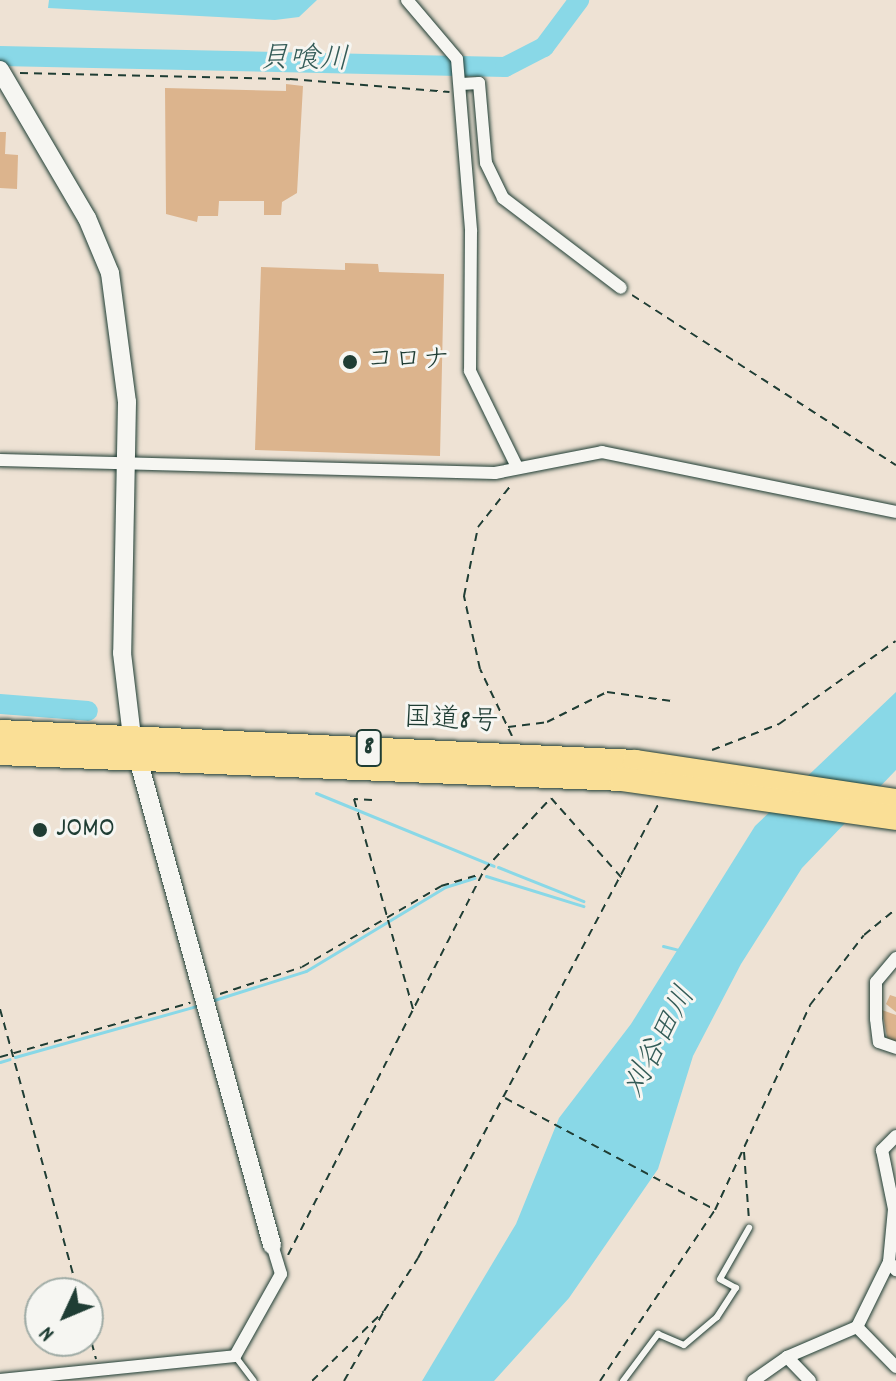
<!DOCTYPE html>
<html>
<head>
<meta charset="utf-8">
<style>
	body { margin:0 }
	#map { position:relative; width:896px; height:1381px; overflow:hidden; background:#eee2d4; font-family:Dekko,"Klee One",sans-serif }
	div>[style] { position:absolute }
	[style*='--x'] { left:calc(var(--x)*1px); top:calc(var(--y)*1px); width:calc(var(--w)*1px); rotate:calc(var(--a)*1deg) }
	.water>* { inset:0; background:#89d8e7 }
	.stream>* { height:3px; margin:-1.5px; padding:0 1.5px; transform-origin:1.5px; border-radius:1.5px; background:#89d8e7 }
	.river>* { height:20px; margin:-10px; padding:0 10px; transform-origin:10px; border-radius:10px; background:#89d8e7 }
	.building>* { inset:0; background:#dcb48d }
	.path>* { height:2px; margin-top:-1px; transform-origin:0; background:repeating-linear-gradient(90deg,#1f3d34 0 8px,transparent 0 14px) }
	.roads { filter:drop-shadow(0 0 2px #1f3d34) drop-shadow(0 0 2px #1f3d34) }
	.lane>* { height:6px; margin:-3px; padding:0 3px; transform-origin:3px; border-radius:3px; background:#f6f6f2 }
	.street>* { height:12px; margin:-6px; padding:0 6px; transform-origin:6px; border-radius:6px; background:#f6f6f2 }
	.secondary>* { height:18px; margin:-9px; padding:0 9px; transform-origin:9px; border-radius:9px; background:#f6f6f2 }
	.highway>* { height:24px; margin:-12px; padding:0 12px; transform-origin:12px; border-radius:12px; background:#fadf96 }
	.dots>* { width:22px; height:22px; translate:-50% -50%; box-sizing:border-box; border:4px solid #f6f6f2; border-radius:50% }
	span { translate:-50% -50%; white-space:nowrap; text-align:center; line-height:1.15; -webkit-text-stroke:6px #f6f6f2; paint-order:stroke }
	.shield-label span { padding:2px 6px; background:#f6f6f2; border:2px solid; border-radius:6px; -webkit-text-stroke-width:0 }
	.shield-label { font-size:26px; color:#1f3d34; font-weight:700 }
	.poi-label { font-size:28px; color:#1f3d34 }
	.left { translate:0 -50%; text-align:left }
	.street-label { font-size:28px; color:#1f3d34 }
	.water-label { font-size:30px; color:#345c58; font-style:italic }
	.north { position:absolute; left:24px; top:1277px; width:80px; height:80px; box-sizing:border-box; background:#f6f6f2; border:2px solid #a0aca6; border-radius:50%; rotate:226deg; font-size:22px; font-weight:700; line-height:32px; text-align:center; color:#1f3d34 }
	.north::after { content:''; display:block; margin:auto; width:28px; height:36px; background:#1f3d34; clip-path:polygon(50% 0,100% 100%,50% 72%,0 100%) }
</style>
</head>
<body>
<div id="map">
	<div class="water">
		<div style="clip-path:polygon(49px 0,317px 0,299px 17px,275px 20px,48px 8px)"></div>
		<div style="clip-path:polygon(896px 692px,896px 770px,802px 868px,741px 964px,693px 1056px,658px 1169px,569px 1298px,494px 1381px,422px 1381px,516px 1224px,559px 1118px,631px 1024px,755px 826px)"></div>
	</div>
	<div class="stream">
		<div style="--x:316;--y:793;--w:192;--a:22.3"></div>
		<div style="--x:498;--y:867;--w:92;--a:21.8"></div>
		<div style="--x:486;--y:876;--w:102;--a:17.2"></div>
		<div style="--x:663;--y:946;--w:16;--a:14"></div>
		<div style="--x:214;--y:1000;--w:96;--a:-17.5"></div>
		<div style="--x:306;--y:971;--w:162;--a:-31.1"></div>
		<div style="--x:445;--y:887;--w:31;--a:-17"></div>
		<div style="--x:15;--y:1057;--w:189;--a:-15.7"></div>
		<div style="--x:0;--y:1062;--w:10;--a:-17"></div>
	</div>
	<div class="river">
		<div style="--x:0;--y:56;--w:505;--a:1.25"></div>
		<div style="--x:505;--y:67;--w:44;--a:-27.1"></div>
		<div style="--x:544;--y:47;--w:59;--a:-53.3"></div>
		<div style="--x:0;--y:704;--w:88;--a:4.5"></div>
	</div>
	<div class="building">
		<div style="clip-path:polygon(286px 84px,303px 86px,297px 193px,282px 202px,281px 215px,264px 215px,264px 201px,219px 201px,218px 216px,198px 216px,197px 222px,166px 214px,165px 88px,286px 91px)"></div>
		<div style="clip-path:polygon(0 132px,6px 132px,5px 154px,18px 155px,17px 189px,0 188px)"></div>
		<div style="clip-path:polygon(345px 263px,378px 264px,379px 272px,444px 274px,440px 456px,255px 450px,261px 267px,345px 270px)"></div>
		<div style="clip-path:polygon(890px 995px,896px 997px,896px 1012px,886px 1004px)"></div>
		<div style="clip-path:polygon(882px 1010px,896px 1015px,896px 1043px,888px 1042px)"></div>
	</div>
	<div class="path">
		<div style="--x:20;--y:73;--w:270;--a:1.3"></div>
		<div style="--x:290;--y:79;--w:160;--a:4.7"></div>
		<div style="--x:632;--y:295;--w:314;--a:32.8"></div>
		<div style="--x:508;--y:727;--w:39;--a:-7"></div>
		<div style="--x:547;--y:722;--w:67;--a:-26.6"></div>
		<div style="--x:607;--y:692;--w:65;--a:8"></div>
		<div style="--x:512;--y:736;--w:74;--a:-115.5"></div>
		<div style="--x:480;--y:669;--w:75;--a:-102.4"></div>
		<div style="--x:464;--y:596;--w:70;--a:-78.5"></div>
		<div style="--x:478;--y:527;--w:55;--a:-51.7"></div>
		<div style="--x:712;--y:750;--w:72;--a:-21.2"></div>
		<div style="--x:779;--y:724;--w:143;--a:-35.4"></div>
		<div style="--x:551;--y:798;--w:106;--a:48.5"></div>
		<div style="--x:372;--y:800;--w:18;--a:-177"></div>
		<div style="--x:354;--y:799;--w:221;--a:74.3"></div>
		<div style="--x:220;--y:994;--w:86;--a:-18.2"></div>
		<div style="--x:302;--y:967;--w:161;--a:-30.2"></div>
		<div style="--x:441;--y:886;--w:42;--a:-16.7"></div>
		<div style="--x:0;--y:1009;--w:295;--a:74.6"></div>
		<div style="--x:0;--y:1057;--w:198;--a:-15.9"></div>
		<div style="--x:505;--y:1098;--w:237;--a:28"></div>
		<div style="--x:744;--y:1152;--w:68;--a:85.8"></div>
		<div style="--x:288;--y:1255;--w:432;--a:-63"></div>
		<div style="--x:484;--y:870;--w:98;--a:-47.1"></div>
		<div style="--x:88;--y:1329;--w:31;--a:75"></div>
		<div style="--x:312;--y:1381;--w:100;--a:-44.2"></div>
		<div style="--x:384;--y:1311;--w:63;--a:-57.3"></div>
		<div style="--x:418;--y:1258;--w:517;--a:-62.1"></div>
		<div style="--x:344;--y:1381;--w:78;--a:-60.2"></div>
		<div style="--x:600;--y:1381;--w:206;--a:-56.1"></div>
		<div style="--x:715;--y:1210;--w:226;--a:-65.1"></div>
		<div style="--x:810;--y:1005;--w:88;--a:-52.4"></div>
		<div style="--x:864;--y:935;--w:41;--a:-39.1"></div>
	</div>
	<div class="roads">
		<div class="lane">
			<div style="--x:235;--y:1356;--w:31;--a:53"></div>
			<div style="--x:623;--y:1381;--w:59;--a:-53.3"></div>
			<div style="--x:658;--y:1334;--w:28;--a:23"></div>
			<div style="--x:684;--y:1345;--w:43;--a:-40.3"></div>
			<div style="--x:717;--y:1317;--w:35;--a:-57"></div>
			<div style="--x:736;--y:1288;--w:18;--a:-151"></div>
			<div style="--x:720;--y:1279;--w:59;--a:-60.4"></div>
		</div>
		<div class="street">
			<div style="--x:407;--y:0;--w:77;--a:49.7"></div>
			<div style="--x:457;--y:59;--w:173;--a:85.3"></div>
			<div style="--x:471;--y:231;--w:140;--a:90.4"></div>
			<div style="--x:470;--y:371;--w:107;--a:63.9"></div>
			<div style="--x:461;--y:84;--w:18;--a:-3"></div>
			<div style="--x:479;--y:83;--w:80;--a:85"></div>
			<div style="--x:486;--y:163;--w:39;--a:64"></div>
			<div style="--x:503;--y:198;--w:148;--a:37.3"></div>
			<div style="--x:0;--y:460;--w:495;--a:1.5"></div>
			<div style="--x:495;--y:473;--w:109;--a:-11.1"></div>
			<div style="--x:602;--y:452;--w:300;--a:11.5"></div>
			<div style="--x:896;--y:958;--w:31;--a:130"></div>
			<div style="--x:876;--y:982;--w:37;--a:90"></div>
			<div style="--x:876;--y:1019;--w:23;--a:83"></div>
			<div style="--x:879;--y:1042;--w:18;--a:19"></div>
			<div style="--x:896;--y:1136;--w:20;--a:135"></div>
			<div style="--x:882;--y:1150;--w:60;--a:78.5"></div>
			<div style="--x:894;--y:1209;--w:53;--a:95.4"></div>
			<div style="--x:889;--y:1262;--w:11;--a:49"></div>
			<div style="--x:857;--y:1327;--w:56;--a:45.7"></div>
			<div style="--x:787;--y:1357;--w:76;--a:-23.2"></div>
			<div style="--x:857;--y:1327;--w:72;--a:-63.8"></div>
			<div style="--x:0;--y:1380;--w:236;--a:-5.8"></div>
			<div style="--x:235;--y:1356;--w:94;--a:-60.7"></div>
			<div style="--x:281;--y:1274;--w:30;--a:-107"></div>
			<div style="--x:753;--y:1381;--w:42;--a:-35.2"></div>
			<div style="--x:787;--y:1357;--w:33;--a:46"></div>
		</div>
		<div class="secondary">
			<div style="--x:0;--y:70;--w:172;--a:59.6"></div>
			<div style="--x:87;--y:218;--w:60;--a:67.3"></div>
			<div style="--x:110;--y:273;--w:130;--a:82.5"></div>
			<div style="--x:127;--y:402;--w:251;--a:91.1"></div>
			<div style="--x:122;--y:653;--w:85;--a:83.2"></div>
			<div style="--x:132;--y:737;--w:527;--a:74.59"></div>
		</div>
		<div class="highway">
			<div style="--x:0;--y:732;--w:636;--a:2.7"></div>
			<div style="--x:635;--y:762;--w:264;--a:8.5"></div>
			<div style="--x:0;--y:753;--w:623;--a:2.39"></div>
			<div style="--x:622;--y:779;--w:277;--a:8.1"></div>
		</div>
	</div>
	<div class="dots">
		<div style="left:350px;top:362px;background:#1f3d34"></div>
		<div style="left:40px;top:830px;background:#1f3d34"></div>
	</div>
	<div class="shield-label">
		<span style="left:369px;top:748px">8</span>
	</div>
	<div class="poi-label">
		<span class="left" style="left:366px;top:362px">コロナ</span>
		<span class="left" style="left:56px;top:830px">JOMO</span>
	</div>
	<div class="street-label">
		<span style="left:451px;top:722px;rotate:3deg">国道8号</span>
	</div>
	<div class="water-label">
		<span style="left:304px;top:62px;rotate:1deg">貝喰川</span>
		<span style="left:662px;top:1043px;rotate:-62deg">刈谷田川</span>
	</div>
	<div class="north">N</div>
</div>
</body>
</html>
